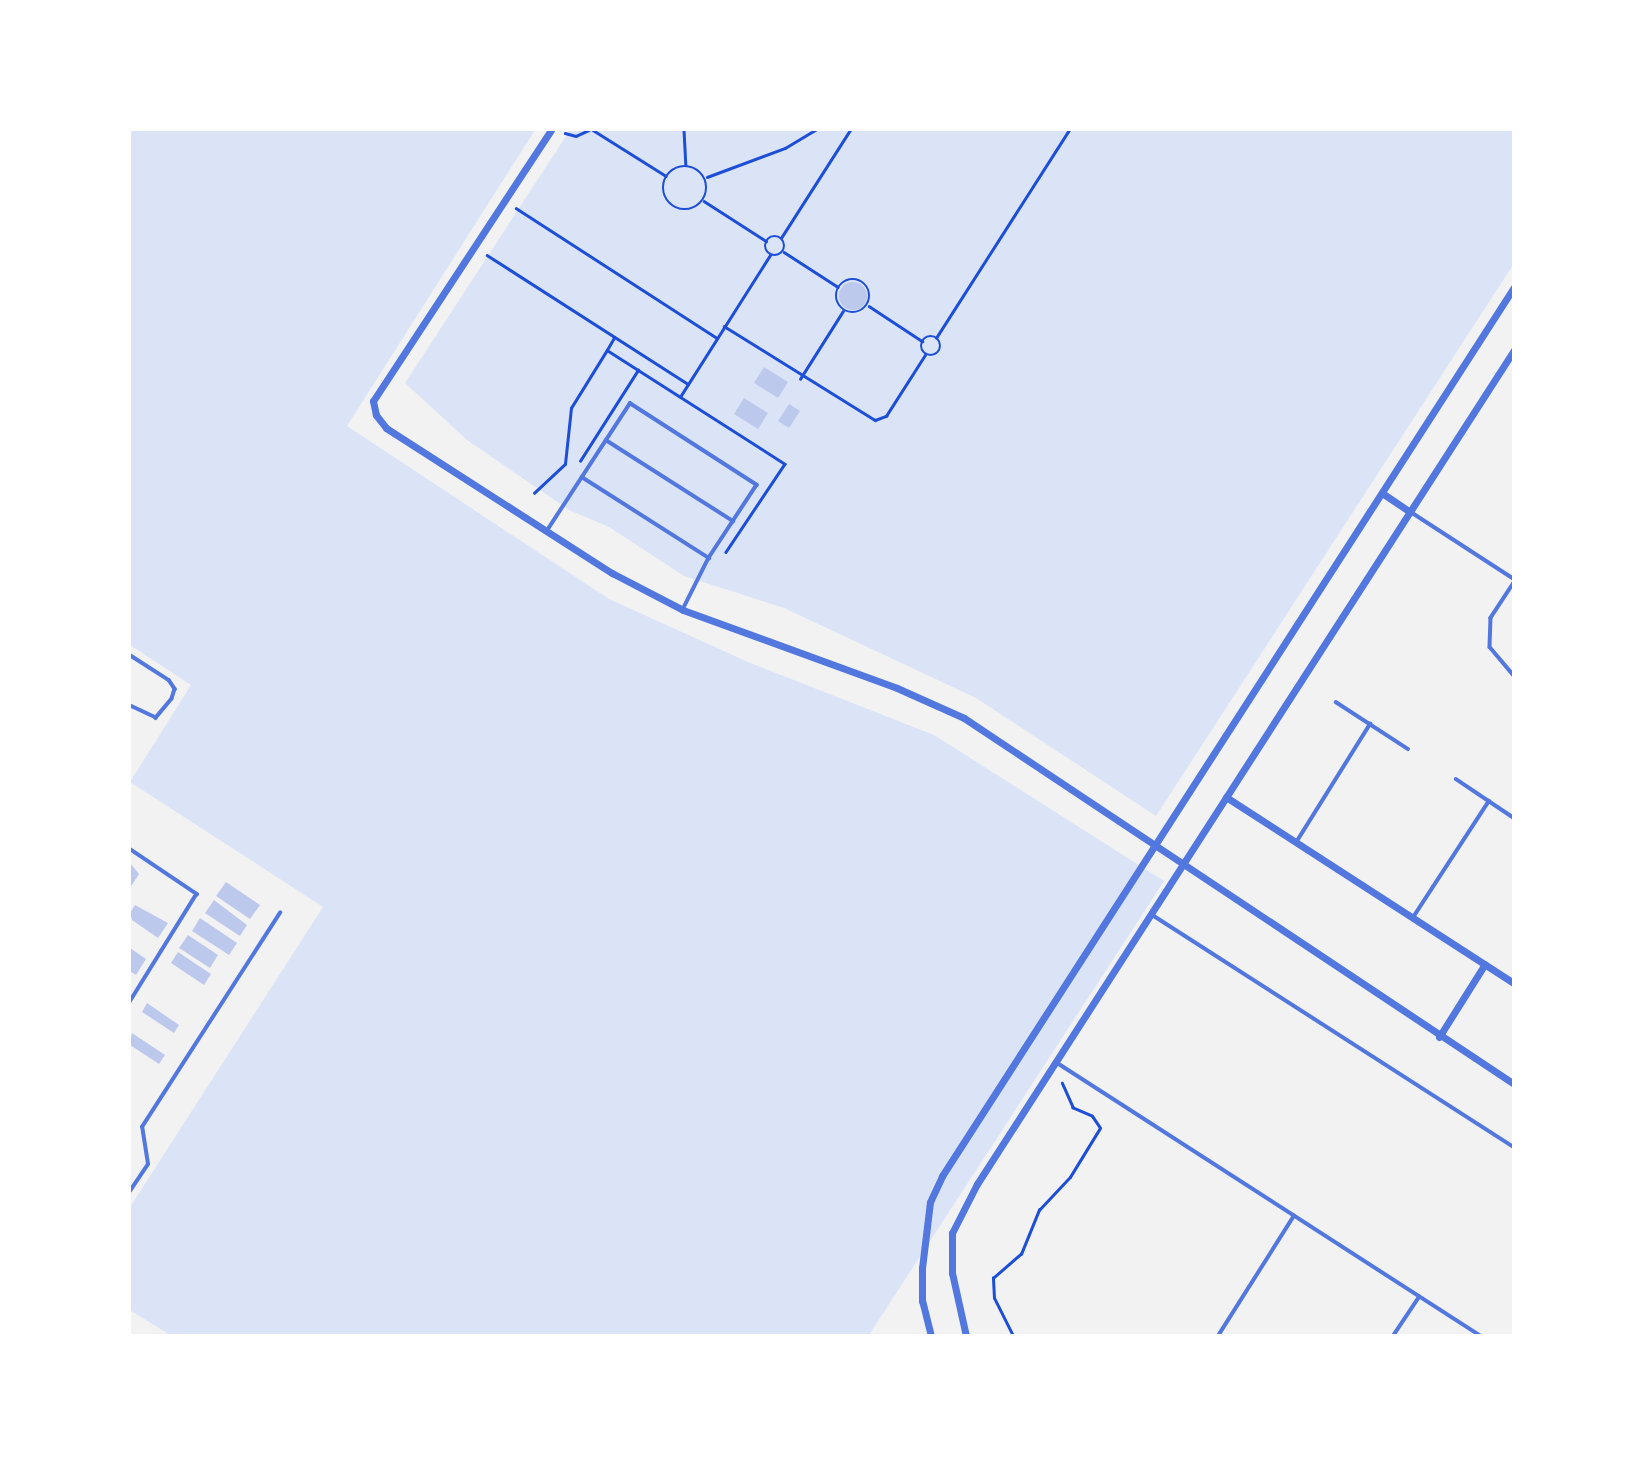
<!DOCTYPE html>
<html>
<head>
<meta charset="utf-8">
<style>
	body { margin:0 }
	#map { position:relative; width:1643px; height:1465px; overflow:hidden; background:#f2f2f2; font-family:Inter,sans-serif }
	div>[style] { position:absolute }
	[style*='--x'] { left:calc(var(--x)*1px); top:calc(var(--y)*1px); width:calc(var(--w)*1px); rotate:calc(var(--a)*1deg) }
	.green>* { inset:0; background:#dbe4f7 }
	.building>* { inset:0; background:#bdc9ec }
	.round { border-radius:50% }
	.path>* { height:2.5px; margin:-1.25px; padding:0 1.25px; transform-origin:1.25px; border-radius:1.25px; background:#1d4ed8 }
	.path>.ring { margin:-1.25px; padding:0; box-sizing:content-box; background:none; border:2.5px solid #1d4ed8; border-radius:50% }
	.service>* { height:3.5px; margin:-1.75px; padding:0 1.75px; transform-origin:1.75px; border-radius:1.75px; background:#5277de }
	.minor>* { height:7px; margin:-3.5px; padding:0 3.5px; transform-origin:3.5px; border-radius:3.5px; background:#5277de }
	span { translate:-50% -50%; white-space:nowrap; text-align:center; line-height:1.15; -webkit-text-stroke:5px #fff; paint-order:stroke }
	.frame { position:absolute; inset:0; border:131px solid #fff; pointer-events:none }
</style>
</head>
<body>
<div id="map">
	<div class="green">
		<div style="clip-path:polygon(130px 130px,535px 130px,347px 426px,609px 599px,748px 662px,934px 735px,1164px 881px,869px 1335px,170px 1335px,130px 1310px,130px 1207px,323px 907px,130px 782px,191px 685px,130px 645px)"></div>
		<div style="clip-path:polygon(570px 130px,1513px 130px,1513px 265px,1156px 816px,976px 698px,784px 608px,684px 576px,609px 527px,569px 510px,467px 440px,405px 383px)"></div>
	</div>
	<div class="building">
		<div class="round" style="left:839px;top:282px;width:28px;height:28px"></div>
		<div style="clip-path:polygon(764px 367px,788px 382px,778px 398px,754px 383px)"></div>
		<div style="clip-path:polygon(744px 398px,768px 413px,758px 429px,734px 414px)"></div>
		<div style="clip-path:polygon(789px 404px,800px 411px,789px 428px,778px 421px)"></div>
		<div style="clip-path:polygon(130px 863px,139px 874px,130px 888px)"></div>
		<div style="clip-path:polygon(226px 882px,260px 905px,250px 919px,216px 896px)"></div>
		<div style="clip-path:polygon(214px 900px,247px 925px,240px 936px,205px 913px)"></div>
		<div style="clip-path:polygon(135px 905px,168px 923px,158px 938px,132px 920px,130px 913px)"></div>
		<div style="clip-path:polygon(200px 918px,237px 943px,229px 955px,192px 931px)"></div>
		<div style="clip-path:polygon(188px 935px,218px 955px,210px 968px,179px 948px)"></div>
		<div style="clip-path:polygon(130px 948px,146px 959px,136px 975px,130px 971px)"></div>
		<div style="clip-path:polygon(178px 952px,211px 974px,204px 985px,171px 963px)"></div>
		<div style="clip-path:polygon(147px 1003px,179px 1025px,174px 1033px,142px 1012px)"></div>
		<div style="clip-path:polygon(132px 1033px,165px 1055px,159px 1064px,130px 1045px)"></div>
	</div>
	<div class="path">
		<div style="--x:593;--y:130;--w:86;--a:32.2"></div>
		<div style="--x:684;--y:130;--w:35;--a:87"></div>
		<div style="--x:565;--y:133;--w:11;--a:15"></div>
		<div style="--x:576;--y:136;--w:14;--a:-25"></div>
		<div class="ring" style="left:663px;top:166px;width:41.5px;height:41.5px"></div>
		<div style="--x:707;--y:177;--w:83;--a:-20.4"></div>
		<div style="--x:785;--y:148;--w:35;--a:-31"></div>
		<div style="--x:704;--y:201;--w:74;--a:32.8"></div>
		<div style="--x:516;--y:208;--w:239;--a:32.9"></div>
		<div class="ring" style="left:765px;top:236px;width:17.5px;height:17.5px"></div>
		<div style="--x:781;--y:238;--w:128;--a:-57.4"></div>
		<div style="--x:784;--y:252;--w:64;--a:32.9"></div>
		<div style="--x:487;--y:255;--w:239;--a:32.7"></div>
		<div class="ring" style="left:836px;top:279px;width:31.5px;height:31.5px"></div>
		<div style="--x:869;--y:306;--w:64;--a:33.4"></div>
		<div style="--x:724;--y:326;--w:178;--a:31.9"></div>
		<div style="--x:875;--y:420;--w:12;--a:-20"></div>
		<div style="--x:886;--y:416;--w:72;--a:-57.4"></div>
		<div class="ring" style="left:921px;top:336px;width:17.5px;height:17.5px"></div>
		<div style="--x:936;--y:338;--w:247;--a:-57.4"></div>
		<div style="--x:607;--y:350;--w:14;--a:-60"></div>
		<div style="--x:800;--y:379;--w:80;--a:-57.7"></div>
		<div style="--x:680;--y:397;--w:168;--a:-57.6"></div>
		<div style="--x:580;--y:461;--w:108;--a:-57.5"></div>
		<div style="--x:534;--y:493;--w:42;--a:-43.1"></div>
		<div style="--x:565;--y:464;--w:56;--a:-83.9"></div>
		<div style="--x:571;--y:408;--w:68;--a:-58.2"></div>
		<div style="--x:607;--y:350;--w:211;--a:32.6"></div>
		<div style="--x:785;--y:464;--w:106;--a:123.8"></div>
		<div style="--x:1013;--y:1336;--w:42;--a:-116.6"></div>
		<div style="--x:994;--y:1298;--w:20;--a:-93"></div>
		<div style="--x:993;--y:1278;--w:37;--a:-41"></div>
		<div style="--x:1021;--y:1254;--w:48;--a:-67.8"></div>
		<div style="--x:1039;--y:1210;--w:45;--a:-46.8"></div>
		<div style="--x:1070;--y:1177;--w:57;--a:-58.5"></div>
		<div style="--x:1100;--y:1128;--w:14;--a:-124"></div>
		<div style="--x:1092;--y:1116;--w:21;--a:-157"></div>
		<div style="--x:1073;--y:1108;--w:27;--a:-114"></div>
	</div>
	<div class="service">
		<div style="--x:606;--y:440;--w:151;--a:32.5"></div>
		<div style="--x:582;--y:477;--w:151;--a:32.5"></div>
		<div style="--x:1411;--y:512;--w:123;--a:33"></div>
		<div style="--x:548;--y:529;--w:150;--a:-56.9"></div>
		<div style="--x:630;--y:403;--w:151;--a:32.8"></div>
		<div style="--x:757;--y:485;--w:87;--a:123.3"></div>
		<div style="--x:709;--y:558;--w:58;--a:116.6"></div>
		<div style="--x:1514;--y:583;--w:42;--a:123.3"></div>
		<div style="--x:1491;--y:618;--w:29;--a:92"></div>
		<div style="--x:1490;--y:647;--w:38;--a:50"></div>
		<div style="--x:130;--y:655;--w:46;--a:32.7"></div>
		<div style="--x:169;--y:680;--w:11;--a:56"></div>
		<div style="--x:175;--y:689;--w:10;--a:107"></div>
		<div style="--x:172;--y:699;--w:25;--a:130"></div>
		<div style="--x:156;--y:718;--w:29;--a:-155"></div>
		<div style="--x:1336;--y:702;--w:86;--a:33.1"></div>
		<div style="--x:1456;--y:779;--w:70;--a:33.9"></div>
		<div style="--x:1297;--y:841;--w:138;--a:-58"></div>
		<div style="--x:130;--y:849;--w:81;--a:33.9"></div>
		<div style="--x:197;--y:894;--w:127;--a:121.8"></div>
		<div style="--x:1151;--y:914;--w:431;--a:32.7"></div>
		<div style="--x:1414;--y:916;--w:137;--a:-56.9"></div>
		<div style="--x:1056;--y:1062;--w:506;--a:32.81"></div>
		<div style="--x:130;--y:1191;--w:32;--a:-56"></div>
		<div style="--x:148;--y:1164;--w:37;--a:-99"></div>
		<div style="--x:142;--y:1127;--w:255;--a:-57.2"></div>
		<div style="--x:1218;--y:1336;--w:142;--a:-57.7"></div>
		<div style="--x:1393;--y:1336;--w:47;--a:-56.3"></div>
	</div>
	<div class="minor">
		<div style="--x:551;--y:130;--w:324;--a:123.3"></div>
		<div style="--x:373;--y:401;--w:14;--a:78"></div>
		<div style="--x:376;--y:415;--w:16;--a:52"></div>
		<div style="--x:386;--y:428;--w:269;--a:32.7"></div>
		<div style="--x:612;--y:573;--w:80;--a:27.5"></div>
		<div style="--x:683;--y:610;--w:228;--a:20"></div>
		<div style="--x:897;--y:688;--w:73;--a:24.1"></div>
		<div style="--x:964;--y:718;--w:661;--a:33.64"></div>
		<div style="--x:1382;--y:493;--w:32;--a:34"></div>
		<div style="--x:1226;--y:797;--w:343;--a:32.9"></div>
		<div style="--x:1439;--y:1037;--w:86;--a:-57.8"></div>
		<div style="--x:931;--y:1336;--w:36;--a:-104"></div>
		<div style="--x:922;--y:1301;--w:33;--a:-90"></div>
		<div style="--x:922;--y:1268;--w:66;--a:-83.1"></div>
		<div style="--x:930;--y:1202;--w:29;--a:-65"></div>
		<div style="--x:942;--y:1176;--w:1057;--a:-57.24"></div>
		<div style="--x:966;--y:1336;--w:65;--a:-102.5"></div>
		<div style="--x:952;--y:1273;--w:40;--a:-90"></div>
		<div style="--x:952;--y:1233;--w:55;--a:-63"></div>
		<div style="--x:977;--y:1184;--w:992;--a:-57.22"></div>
	</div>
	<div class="frame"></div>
</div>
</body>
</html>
